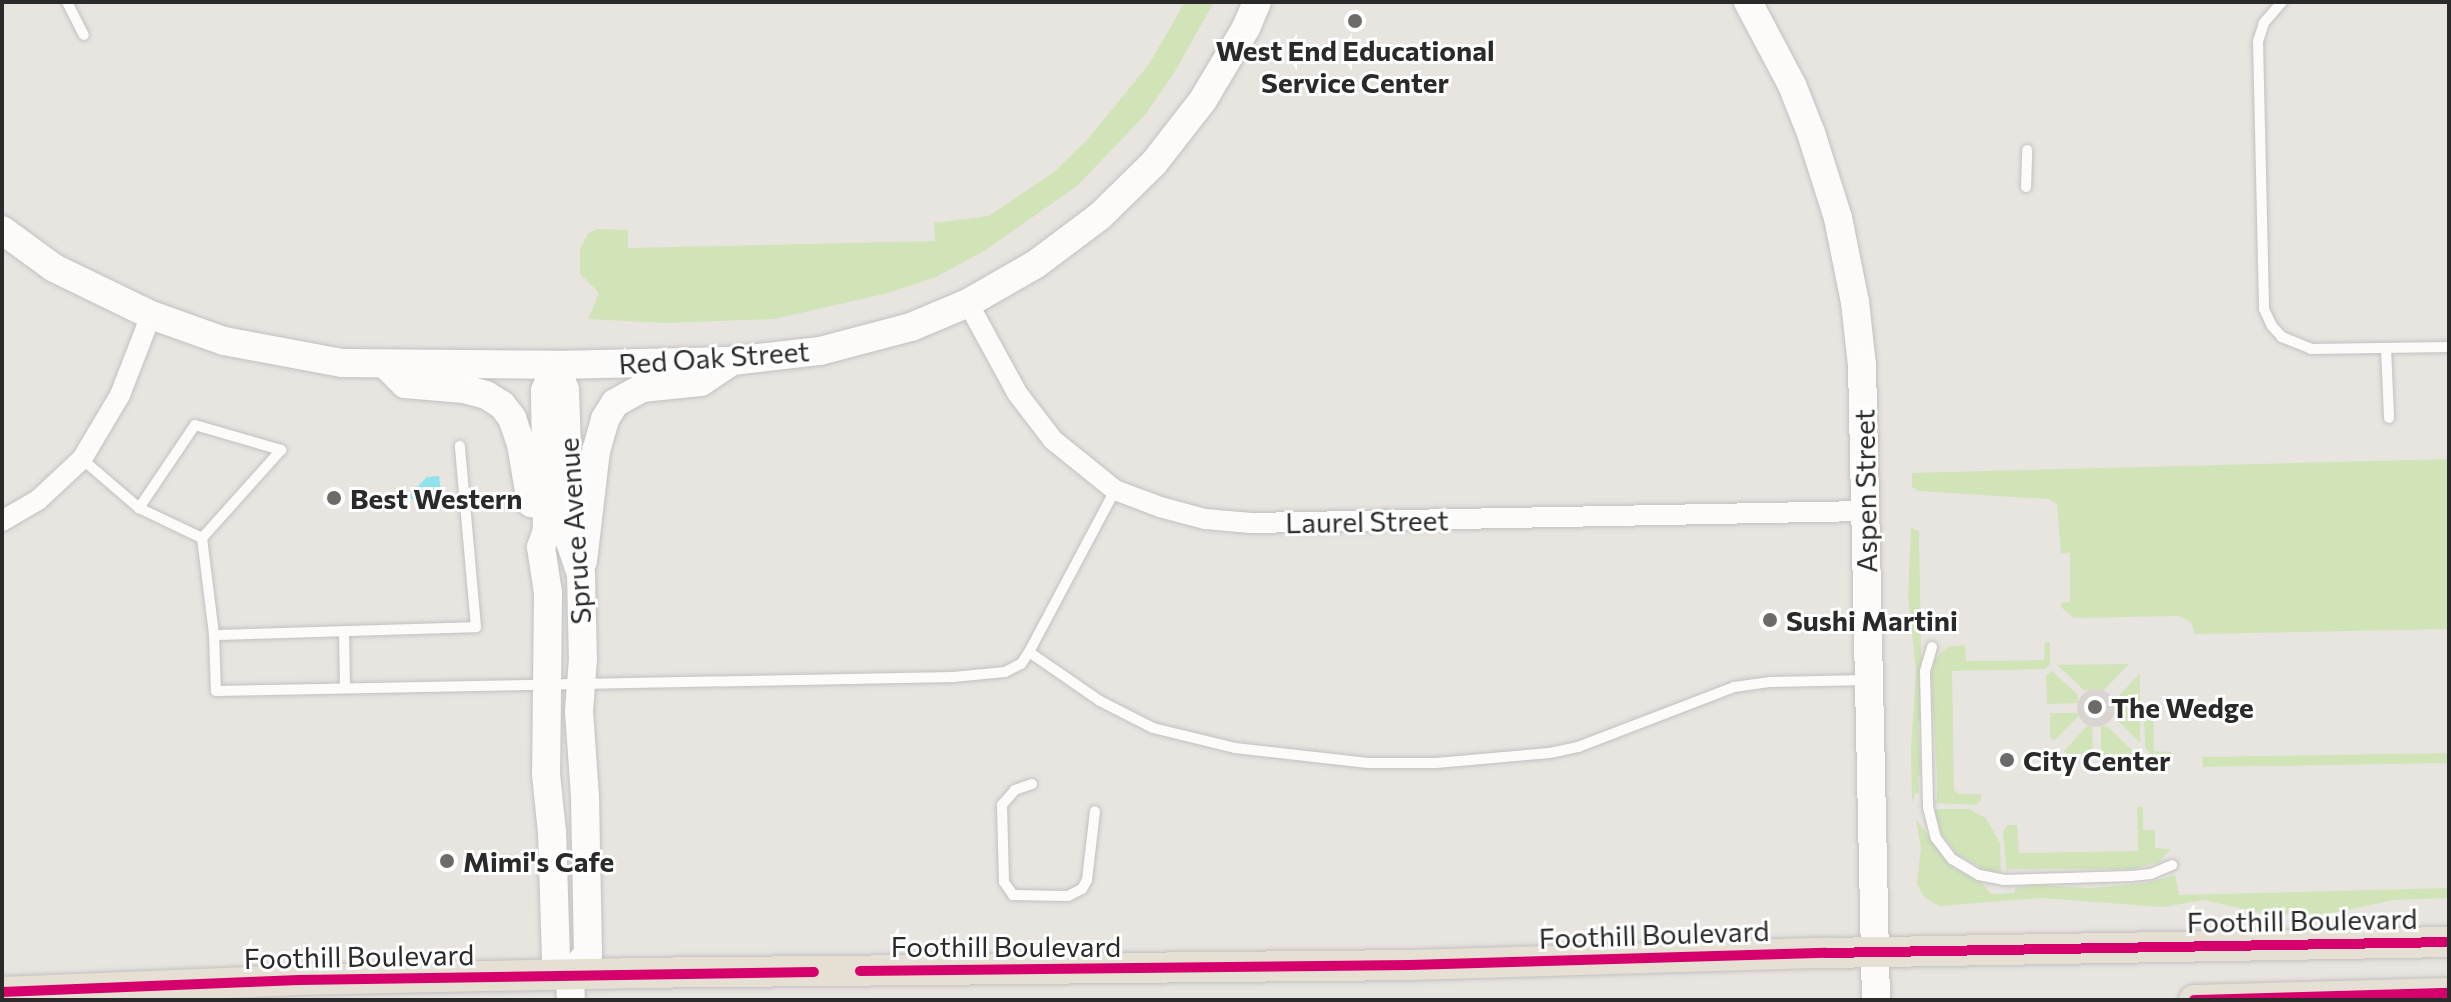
<!DOCTYPE html>
<html>
<head>
<meta charset="utf-8">
<style>
	body { margin:0 }
	#map { position:relative; width:2451px; height:1002px; overflow:hidden; background:#e8e4e0; font-family:Commissioner,sans-serif }
	div>[style] { position:absolute }
	[style*='--x'] { left:calc(var(--x)*1px); top:calc(var(--y)*1px); width:calc(var(--w)*1px); rotate:calc(var(--a)*1deg) }
	.green>* { inset:0; background:#d0e4b8 }
	.plaza>* { inset:0; background:#d9d4d0 }
	.round { border-radius:50% }
	.water>* { inset:0; background:#92e2eb }
	.roads { filter:drop-shadow(0 0 2px #c2c1c1) drop-shadow(0 0 2px #c2c1c1) }
	.lane>* { height:10px; margin:-5px; padding:0 5px; transform-origin:5px; border-radius:5px; background:#fcfbfa }
	.street>* { height:20px; margin:-10px; padding:0 10px; transform-origin:10px; border-radius:10px; background:#fcfbfa }
	.secondary>* { height:28px; margin:-14px; padding:0 14px; transform-origin:14px; border-radius:14px; background:#fcfbfa }
	.primary>* { height:30px; margin:-15px; padding:0 15px; transform-origin:15px; border-radius:15px; background:#e6dfd3 }
	.cycleway>* { height:10px; margin:-5px; padding:0 5px; transform-origin:5px; border-radius:5px; background:#d6006c }
	.dots>* { width:22px; height:22px; translate:-50% -50%; box-sizing:border-box; border:4px solid #fff; border-radius:50% }
	span { translate:-50% -50%; white-space:nowrap; text-align:center; line-height:1.15; -webkit-text-stroke:6px #fff; paint-order:stroke }
	.poi-label { font-size:28px; color:#2a2a2a; font-weight:700 }
	.left { translate:0 -50%; text-align:left }
	.street-label { font-size:28px; color:#2a2a2a }
	.frame { position:absolute; inset:0; border:4px solid #2a2a2a; pointer-events:none }
</style>
</head>
<body>
<div id="map">
	<div class="green">
		<div style="clip-path:polygon(1185px 2px,1214px 2px,1174px 73px,1145px 115px,1077px 186px,984px 251px,936px 277px,888px 293px,774px 319px,665px 323px,588px 319px,599px 293px,580px 274px,580px 249px,588px 234px,597px 229px,628px 230px,628px 248px,935px 241px,934px 223px,989px 216px,1054px 172px,1088px 139px,1149px 64px)"></div>
		<div style="clip-path:polygon(2449px 459px,2449px 629px,2195px 634px,2191px 622px,2179px 616px,2074px 618px,2061px 607px,2061px 603px,2070px 602px,2070px 553px,2061px 553px,2057px 504px,2048px 499px,1918px 491px,1912px 487px,1912px 473px)"></div>
		<div style="clip-path:polygon(1911px 528px,1919px 531px,1921px 647px,1921px 718px,1918px 722px,1921px 775px,1918px 778px,1919px 793px,1915px 794px,1912px 804px,1911px 749px,1916px 671px,1908px 595px)"></div>
		<div style="clip-path:polygon(2045px 642px,2050px 642px,2050px 664px,2045px 669px,1952px 671px,1954px 790px,1958px 794px,1981px 794px,1981px 800px,1976px 805px,1933px 803px,1937px 800px,1937px 776px,1931px 674px,1935px 659px,1947px 647px,1965px 645px,1966px 661px,2044px 660px)"></div>
		<div style="clip-path:polygon(2129px 664px,2104px 690px,2084px 690px,2057px 665px)"></div>
		<div style="clip-path:polygon(2052px 671px,2078px 695px,2078px 703px,2047px 704px,2046px 676px)"></div>
		<div style="clip-path:polygon(2140px 673px,2140px 743px,2115px 718px,2115px 700px)"></div>
		<div style="clip-path:polygon(2144px 705px,2153px 705px,2154px 751px,2171px 752px,2171px 757px,2154px 757px,2145px 748px)"></div>
		<div style="clip-path:polygon(2050px 713px,2078px 713px,2078px 717px,2054px 741px,2050px 737px)"></div>
		<div style="clip-path:polygon(2087px 726px,2092px 726px,2093px 756px,2069px 757px,2064px 751px)"></div>
		<div style="clip-path:polygon(2101px 726px,2107px 726px,2137px 755px,2101px 756px)"></div>
		<div style="clip-path:polygon(2449px 753px,2449px 763px,2203px 767px,2202px 757px)"></div>
		<div style="clip-path:polygon(2137px 807px,2143px 807px,2143px 830px,2155px 830px,2155px 848px,2171px 849px,2159px 862px,2133px 869px,2009px 869px,2007px 873px,2003px 832px,2007px 825px,2017px 825px,2019px 853px,2138px 851px)"></div>
		<div style="clip-path:polygon(1934px 809px,1969px 809px,1986px 818px,2000px 843px,2001px 873px,1985px 870px,1957px 854px,1941px 832px)"></div>
		<div style="clip-path:polygon(1916px 819px,1951px 867px,1981px 882px,1991px 894px,2015px 893px,2015px 888px,2034px 885px,2091px 888px,2146px 883px,2175px 875px,2179px 895px,2449px 888px,2449px 898px,2394px 900px,2328px 914px,2265px 914px,2204px 900px,2163px 907px,2041px 898px,1939px 906px,1924px 897px,1917px 884px,1921px 848px)"></div>
	</div>
	<div class="plaza">
		<div class="round" style="left:2077px;top:689px;width:38px;height:38px"></div>
	</div>
	<div class="water">
		<div style="clip-path:polygon(439px 476px,442px 499px,414px 501px,408px 496px,427px 477px)"></div>
	</div>
	<div class="roads">
		<div class="lane">
			<div style="--x:67;--y:2;--w:37;--a:63"></div>
			<div style="--x:2282;--y:2;--w:28;--a:131"></div>
			<div style="--x:2264;--y:23;--w:19;--a:108"></div>
			<div style="--x:2258;--y:41;--w:268;--a:88.7"></div>
			<div style="--x:2264;--y:309;--w:19;--a:65"></div>
			<div style="--x:2272;--y:326;--w:15;--a:48"></div>
			<div style="--x:2282;--y:337;--w:31;--a:22"></div>
			<div style="--x:2311;--y:349;--w:138;--a:-0.8"></div>
			<div style="--x:2026;--y:187;--w:37;--a:-88"></div>
			<div style="--x:2386;--y:348;--w:70;--a:87.5"></div>
			<div style="--x:82;--y:459;--w:75;--a:40.7"></div>
			<div style="--x:139;--y:508;--w:70;--a:25.5"></div>
			<div style="--x:202;--y:538;--w:98;--a:82.9"></div>
			<div style="--x:214;--y:635;--w:56;--a:88"></div>
			<div style="--x:216;--y:691;--w:737;--a:-1.09"></div>
			<div style="--x:953;--y:677;--w:52;--a:-5.5"></div>
			<div style="--x:1005;--y:672;--w:18;--a:-27"></div>
			<div style="--x:1021;--y:664;--w:14;--a:-56"></div>
			<div style="--x:1029;--y:652;--w:183;--a:-62"></div>
			<div style="--x:139;--y:508;--w:100;--a:-56"></div>
			<div style="--x:195;--y:425;--w:90;--a:16.2"></div>
			<div style="--x:281;--y:450;--w:118;--a:131.9"></div>
			<div style="--x:344;--y:631;--w:57;--a:89"></div>
			<div style="--x:214;--y:635;--w:262;--a:-1.7"></div>
			<div style="--x:476;--y:627;--w:182;--a:-95.1"></div>
			<div style="--x:1932;--y:647;--w:26;--a:106"></div>
			<div style="--x:1925;--y:672;--w:135;--a:88.7"></div>
			<div style="--x:1928;--y:807;--w:32;--a:76"></div>
			<div style="--x:1936;--y:838;--w:26;--a:53"></div>
			<div style="--x:1952;--y:859;--w:31;--a:31"></div>
			<div style="--x:1979;--y:875;--w:25;--a:11"></div>
			<div style="--x:2004;--y:880;--w:127;--a:-1.8"></div>
			<div style="--x:2131;--y:876;--w:20;--a:-6"></div>
			<div style="--x:2151;--y:874;--w:23;--a:-23"></div>
			<div style="--x:1029;--y:652;--w:86;--a:34.6"></div>
			<div style="--x:1100;--y:701;--w:59;--a:27"></div>
			<div style="--x:1153;--y:728;--w:84;--a:13.7"></div>
			<div style="--x:1235;--y:748;--w:134;--a:6.4"></div>
			<div style="--x:1368;--y:763;--w:68;--a:0"></div>
			<div style="--x:1436;--y:763;--w:114;--a:-5"></div>
			<div style="--x:1550;--y:753;--w:29;--a:-12"></div>
			<div style="--x:1578;--y:747;--w:167;--a:-21"></div>
			<div style="--x:1734;--y:687;--w:37;--a:-8"></div>
			<div style="--x:1771;--y:682;--w:96;--a:-1.2"></div>
			<div style="--x:1032;--y:784;--w:18;--a:161"></div>
			<div style="--x:1015;--y:790;--w:20;--a:131"></div>
			<div style="--x:1002;--y:805;--w:77;--a:88.5"></div>
			<div style="--x:1004;--y:882;--w:16;--a:55"></div>
			<div style="--x:1013;--y:895;--w:55;--a:1"></div>
			<div style="--x:1068;--y:896;--w:16;--a:-27"></div>
			<div style="--x:1082;--y:889;--w:10;--a:-61"></div>
			<div style="--x:1087;--y:880;--w:69;--a:-83.4"></div>
		</div>
		<div class="street">
			<div style="--x:968;--y:303;--w:102;--a:61.4"></div>
			<div style="--x:1017;--y:393;--w:59;--a:52.5"></div>
			<div style="--x:1053;--y:440;--w:80;--a:38.9"></div>
			<div style="--x:1115;--y:490;--w:48;--a:20.7"></div>
			<div style="--x:1160;--y:507;--w:47;--a:14.9"></div>
			<div style="--x:1205;--y:519;--w:46;--a:5"></div>
			<div style="--x:1251;--y:523;--w:614;--a:-1.12"></div>
			<div style="--x:2;--y:521;--w:42;--a:-30.3"></div>
			<div style="--x:38;--y:500;--w:60;--a:-43"></div>
			<div style="--x:82;--y:459;--w:74;--a:-59.3"></div>
			<div style="--x:120;--y:395;--w:86;--a:-68.8"></div>
		</div>
		<div class="secondary">
			<div style="--x:1748;--y:2;--w:94;--a:62.1"></div>
			<div style="--x:1792;--y:85;--w:52;--a:68.4"></div>
			<div style="--x:1811;--y:133;--w:89;--a:72.4"></div>
			<div style="--x:1838;--y:218;--w:86;--a:78.6"></div>
			<div style="--x:1855;--y:302;--w:63;--a:83.7"></div>
			<div style="--x:1862;--y:365;--w:635;--a:88.74"></div>
			<div style="--x:2;--y:230;--w:64;--a:36.2"></div>
			<div style="--x:54;--y:268;--w:108;--a:25.9"></div>
			<div style="--x:151;--y:315;--w:77;--a:19.6"></div>
			<div style="--x:224;--y:341;--w:120;--a:10.6"></div>
			<div style="--x:342;--y:363;--w:213;--a:0.5"></div>
			<div style="--x:555;--y:365;--w:177;--a:-1.3"></div>
			<div style="--x:732;--y:361;--w:89;--a:-6.5"></div>
			<div style="--x:820;--y:351;--w:94;--a:-14.8"></div>
			<div style="--x:911;--y:327;--w:62;--a:-22.8"></div>
			<div style="--x:968;--y:303;--w:78;--a:-29.8"></div>
			<div style="--x:1036;--y:264;--w:80;--a:-36.9"></div>
			<div style="--x:1100;--y:216;--w:76;--a:-44.5"></div>
			<div style="--x:1154;--y:163;--w:80;--a:-52.1"></div>
			<div style="--x:1203;--y:100;--w:84;--a:-59.2"></div>
			<div style="--x:1246;--y:28;--w:28;--a:-67"></div>
			<div style="--x:386;--y:365;--w:27;--a:45"></div>
			<div style="--x:405;--y:384;--w:59;--a:4.8"></div>
			<div style="--x:464;--y:389;--w:23;--a:15"></div>
			<div style="--x:486;--y:395;--w:19;--a:32"></div>
			<div style="--x:502;--y:405;--w:16;--a:52"></div>
			<div style="--x:512;--y:418;--w:28;--a:71"></div>
			<div style="--x:521;--y:444;--w:60;--a:80.4"></div>
			<div style="--x:555;--y:365;--w:28;--a:111"></div>
			<div style="--x:545;--y:391;--w:139;--a:89.2"></div>
			<div style="--x:547;--y:530;--w:18;--a:109"></div>
			<div style="--x:541;--y:547;--w:47;--a:81.3"></div>
			<div style="--x:548;--y:593;--w:181;--a:90.6"></div>
			<div style="--x:546;--y:774;--w:58;--a:84.1"></div>
			<div style="--x:552;--y:832;--w:126;--a:88.2"></div>
			<div style="--x:556;--y:958;--w:22;--a:51"></div>
			<div style="--x:570;--y:975;--w:25;--a:88"></div>
			<div style="--x:555;--y:365;--w:27;--a:68"></div>
			<div style="--x:565;--y:390;--w:152;--a:88.1"></div>
			<div style="--x:570;--y:542;--w:34;--a:71"></div>
			<div style="--x:581;--y:574;--w:85;--a:88.7"></div>
			<div style="--x:583;--y:659;--w:52;--a:94.4"></div>
			<div style="--x:579;--y:711;--w:86;--a:86"></div>
			<div style="--x:585;--y:797;--w:157;--a:88.9"></div>
			<div style="--x:588;--y:954;--w:28;--a:131"></div>
			<div style="--x:583;--y:561;--w:111;--a:-83.3"></div>
			<div style="--x:596;--y:451;--w:33;--a:-74"></div>
			<div style="--x:605;--y:419;--w:19;--a:-58"></div>
			<div style="--x:615;--y:403;--w:31;--a:-29"></div>
			<div style="--x:642;--y:388;--w:59;--a:-5.8"></div>
			<div style="--x:701;--y:382;--w:36;--a:-34"></div>
		</div>
		<div class="primary">
			<div style="--x:2;--y:992;--w:297;--a:-2.3"></div>
			<div style="--x:299;--y:980;--w:326;--a:-1.2"></div>
			<div style="--x:625;--y:973;--w:785;--a:-0.58"></div>
			<div style="--x:1410;--y:965;--w:416;--a:-1.7"></div>
			<div style="--x:1826;--y:953;--w:623;--a:-1.01"></div>
			<div style="--x:2194;--y:1000;--w:255;--a:-1.6"></div>
		</div>
	</div>
	<div class="cycleway">
		<div style="--x:860;--y:971;--w:550;--a:-0.63"></div>
		<div style="--x:1410;--y:965;--w:416;--a:-1.7"></div>
		<div style="--x:1826;--y:953;--w:623;--a:-1.01"></div>
		<div style="--x:2;--y:992;--w:297;--a:-2.3"></div>
		<div style="--x:299;--y:980;--w:515;--a:-0.89"></div>
		<div style="--x:2194;--y:1000;--w:255;--a:-1.6"></div>
	</div>
	<div class="dots">
		<div style="left:1355px;top:21px;background:#6c6b6a"></div>
		<div style="left:334px;top:498px;background:#6c6b6a"></div>
		<div style="left:1770px;top:620px;background:#6c6b6a"></div>
		<div style="left:2095px;top:707px;background:#6c6b6a"></div>
		<div style="left:2007px;top:760px;background:#6c6b6a"></div>
		<div style="left:447px;top:861px;background:#6c6b6a"></div>
	</div>
	<div class="poi-label">
		<span style="left:1355px;top:66px">West End Educational<br>Service Center</span>
		<span class="left" style="left:350px;top:498px">Best Western</span>
		<span class="left" style="left:1786px;top:620px">Sushi Martini</span>
		<span class="left" style="left:2111px;top:707px">The Wedge</span>
		<span class="left" style="left:2023px;top:760px">City Center</span>
		<span class="left" style="left:463px;top:861px">Mimi's Cafe</span>
	</div>
	<div class="street-label">
		<span style="left:714px;top:357px;rotate:-4deg">Red Oak Street</span>
		<span style="left:1865px;top:491px;rotate:-91deg">Aspen Street</span>
		<span style="left:1367px;top:521px;rotate:-1deg">Laurel Street</span>
		<span style="left:574px;top:531px;rotate:-94deg">Spruce Avenue</span>
		<span style="left:2302px;top:920px;rotate:-1deg">Foothill Boulevard</span>
		<span style="left:1654px;top:934px;rotate:-2deg">Foothill Boulevard</span>
		<span style="left:1006px;top:946px">Foothill Boulevard</span>
		<span style="left:359px;top:956px;rotate:-1deg">Foothill Boulevard</span>
	</div>
	<div class="frame"></div>
</div>
</body>
</html>
